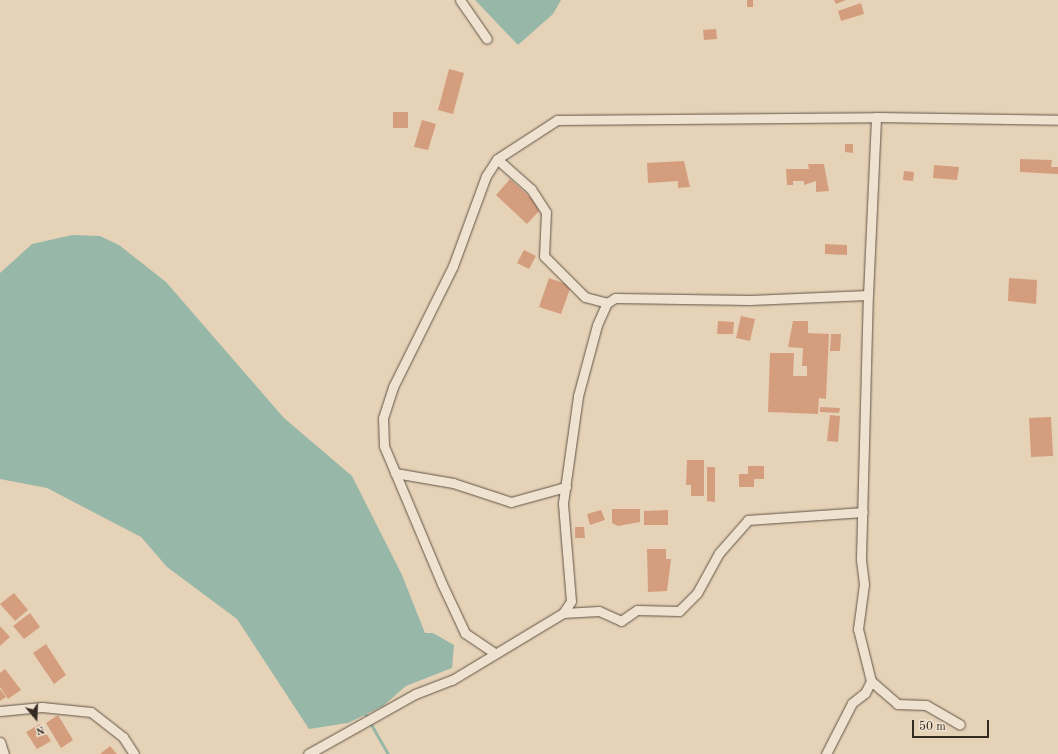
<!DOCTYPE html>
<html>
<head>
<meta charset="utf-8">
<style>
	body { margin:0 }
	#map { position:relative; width:1058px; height:754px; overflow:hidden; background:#e6d2b6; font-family:"Old Standard TT",serif }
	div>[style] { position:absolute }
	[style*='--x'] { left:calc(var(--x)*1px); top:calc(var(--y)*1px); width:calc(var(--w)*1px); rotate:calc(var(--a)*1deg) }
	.water>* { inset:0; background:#97b8a8 }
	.stream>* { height:3px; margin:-1.5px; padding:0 1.5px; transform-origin:1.5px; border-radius:1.5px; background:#97b8a8 }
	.building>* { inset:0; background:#d49e7e }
	.roads { filter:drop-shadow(0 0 1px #615447) drop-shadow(0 0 1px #615447) }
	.street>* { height:9px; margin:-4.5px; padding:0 4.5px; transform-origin:4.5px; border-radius:4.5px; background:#efe2d0 }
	span { translate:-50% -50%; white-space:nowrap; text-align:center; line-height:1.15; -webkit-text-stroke:3px #efe2d0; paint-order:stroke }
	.north { position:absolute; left:16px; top:698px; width:40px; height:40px; -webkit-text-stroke:3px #efe2d0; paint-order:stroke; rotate:161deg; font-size:11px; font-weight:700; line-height:16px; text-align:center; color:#352a22 }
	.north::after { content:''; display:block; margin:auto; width:14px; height:18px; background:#352a22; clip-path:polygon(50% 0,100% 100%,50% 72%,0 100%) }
	.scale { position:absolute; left:912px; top:720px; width:77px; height:18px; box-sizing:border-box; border:2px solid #352a22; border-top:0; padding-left:5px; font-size:12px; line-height:14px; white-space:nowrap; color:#352a22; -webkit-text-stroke:3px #efe2d0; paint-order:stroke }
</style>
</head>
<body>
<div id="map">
	<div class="water">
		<div style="clip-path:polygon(475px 0,561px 0,553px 14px,518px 45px)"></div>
		<div style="clip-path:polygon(72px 235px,100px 236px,119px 245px,166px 282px,284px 418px,352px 476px,402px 575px,425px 633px,433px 633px,454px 645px,452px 668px,406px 686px,383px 706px,348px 723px,309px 729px,237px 619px,167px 567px,141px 537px,47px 488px,0 479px,0 273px,32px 244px)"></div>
	</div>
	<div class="stream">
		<div style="--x:364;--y:712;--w:48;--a:60.3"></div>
	</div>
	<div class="building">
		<div style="clip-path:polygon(747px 0,753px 0,753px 7px,747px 7px)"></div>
		<div style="clip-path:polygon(834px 0,846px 0,836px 4px)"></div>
		<div style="clip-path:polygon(861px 3px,864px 14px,841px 21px,838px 11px)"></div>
		<div style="clip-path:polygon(716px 29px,717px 39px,704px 40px,703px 30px)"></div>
		<div style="clip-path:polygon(449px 69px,464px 73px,453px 114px,438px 110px)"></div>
		<div style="clip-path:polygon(393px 112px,408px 112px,408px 128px,393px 128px)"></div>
		<div style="clip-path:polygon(422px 120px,436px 124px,428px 150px,414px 147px)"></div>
		<div style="clip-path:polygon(845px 144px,853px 144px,853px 153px,845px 152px)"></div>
		<div style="clip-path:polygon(1020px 159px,1052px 160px,1051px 167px,1058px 167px,1058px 174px,1020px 172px)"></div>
		<div style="clip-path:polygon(684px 161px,690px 187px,678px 188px,678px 181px,648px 183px,647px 163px)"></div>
		<div style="clip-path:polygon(808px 164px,824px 164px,829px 191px,816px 192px,816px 181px,804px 185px,804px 181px,793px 181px,793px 185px,787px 185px,786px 169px,809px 169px)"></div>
		<div style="clip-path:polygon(934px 165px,959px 167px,957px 180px,933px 178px)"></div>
		<div style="clip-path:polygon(904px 171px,914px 172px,913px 181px,903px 180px)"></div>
		<div style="clip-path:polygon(510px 179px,542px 208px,527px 224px,496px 195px)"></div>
		<div style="clip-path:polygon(825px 244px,847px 245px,847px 255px,825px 254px)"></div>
		<div style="clip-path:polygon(524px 250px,536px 256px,529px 269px,517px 263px)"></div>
		<div style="clip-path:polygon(549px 278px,571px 286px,561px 314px,539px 307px)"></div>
		<div style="clip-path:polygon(1009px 278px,1037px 280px,1036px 304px,1008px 301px)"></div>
		<div style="clip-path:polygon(741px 316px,755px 319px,750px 341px,736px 338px)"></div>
		<div style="clip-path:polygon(718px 321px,734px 322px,733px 334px,717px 334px)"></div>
		<div style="clip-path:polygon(793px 321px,808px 321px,808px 333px,829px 334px,826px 399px,819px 398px,818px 414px,768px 412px,770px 353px,794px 353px,793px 376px,807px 376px,807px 366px,802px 366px,803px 348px,788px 347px)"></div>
		<div style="clip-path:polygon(831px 334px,841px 334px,840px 351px,830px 351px)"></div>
		<div style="clip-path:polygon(820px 407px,840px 408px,839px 413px,820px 412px)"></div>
		<div style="clip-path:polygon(830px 415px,840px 416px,838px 442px,827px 441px)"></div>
		<div style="clip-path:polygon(1051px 417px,1053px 456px,1031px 457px,1029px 418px)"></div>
		<div style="clip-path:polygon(687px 460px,704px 460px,704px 496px,691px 496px,691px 485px,686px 485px)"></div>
		<div style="clip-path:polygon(748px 466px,764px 466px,764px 479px,754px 479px,754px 487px,739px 487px,739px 474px,748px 474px)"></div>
		<div style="clip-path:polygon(707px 467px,715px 467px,715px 502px,707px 501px)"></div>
		<div style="clip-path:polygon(612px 509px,640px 509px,640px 522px,618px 526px,612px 523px)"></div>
		<div style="clip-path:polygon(601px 510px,605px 520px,590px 525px,587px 514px)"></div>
		<div style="clip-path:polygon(668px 510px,668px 525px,644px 525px,644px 511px)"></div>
		<div style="clip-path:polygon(575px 527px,584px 527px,585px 538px,575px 538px)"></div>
		<div style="clip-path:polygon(647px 549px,666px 549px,666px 559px,671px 559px,667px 591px,648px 592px)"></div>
		<div style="clip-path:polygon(14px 593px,28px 610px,15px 621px,0 604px)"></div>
		<div style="clip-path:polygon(30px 613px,40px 627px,24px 639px,13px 626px)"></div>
		<div style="clip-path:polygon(0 626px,10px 637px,0 646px)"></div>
		<div style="clip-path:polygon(46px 644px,66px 675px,54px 684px,33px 653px)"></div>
		<div style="clip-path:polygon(5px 669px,21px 690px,8px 699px,0 687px,0 673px)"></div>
		<div style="clip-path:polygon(0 689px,6px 697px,0 701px)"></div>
		<div style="clip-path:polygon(58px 715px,73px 740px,61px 748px,46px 723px)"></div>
		<div style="clip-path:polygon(40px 724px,51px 741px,37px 749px,26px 732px)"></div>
		<div style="clip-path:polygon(110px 746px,117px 754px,100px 754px)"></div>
	</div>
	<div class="roads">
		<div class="street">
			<div style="--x:460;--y:0;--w:47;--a:55.3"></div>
			<div style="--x:497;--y:159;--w:45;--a:41.4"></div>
			<div style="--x:531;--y:189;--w:27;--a:57"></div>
			<div style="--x:546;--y:212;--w:44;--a:92.6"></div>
			<div style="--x:544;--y:256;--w:58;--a:45"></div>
			<div style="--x:585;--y:297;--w:23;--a:15"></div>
			<div style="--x:395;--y:473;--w:59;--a:9.8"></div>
			<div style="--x:453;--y:483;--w:61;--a:18.1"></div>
			<div style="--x:511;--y:502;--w:57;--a:-15.3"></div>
			<div style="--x:563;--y:613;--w:36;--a:-3"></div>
			<div style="--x:599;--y:611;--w:24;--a:24"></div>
			<div style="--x:621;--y:621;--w:19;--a:-35"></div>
			<div style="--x:637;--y:610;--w:42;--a:1.4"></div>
			<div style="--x:679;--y:611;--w:25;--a:-45"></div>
			<div style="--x:697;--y:593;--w:46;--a:-61.2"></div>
			<div style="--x:719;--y:553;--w:44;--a:-48.7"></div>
			<div style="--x:748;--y:520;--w:115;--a:-4"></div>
			<div style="--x:493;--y:652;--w:34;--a:-146"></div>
			<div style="--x:465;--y:633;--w:54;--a:-115.1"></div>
			<div style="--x:442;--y:584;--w:150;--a:-112.8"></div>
			<div style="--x:384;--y:446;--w:28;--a:-92"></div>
			<div style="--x:383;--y:418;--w:33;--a:-72"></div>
			<div style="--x:393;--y:387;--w:135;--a:-63.6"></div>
			<div style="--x:453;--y:266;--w:96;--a:-69.9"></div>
			<div style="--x:486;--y:176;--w:20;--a:-57"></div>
			<div style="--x:497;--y:159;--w:72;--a:-33"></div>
			<div style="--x:557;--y:120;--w:319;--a:-0.5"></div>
			<div style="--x:876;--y:117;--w:182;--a:0.9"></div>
			<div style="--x:871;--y:681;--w:35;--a:41"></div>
			<div style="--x:897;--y:704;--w:29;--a:2"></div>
			<div style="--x:926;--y:705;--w:39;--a:30"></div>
			<div style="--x:0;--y:711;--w:42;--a:-5.4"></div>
			<div style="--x:42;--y:707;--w:49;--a:5.8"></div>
			<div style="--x:91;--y:712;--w:41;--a:38"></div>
			<div style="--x:123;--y:737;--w:20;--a:57"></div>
			<div style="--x:0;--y:742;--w:13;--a:72"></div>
			<div style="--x:308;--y:754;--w:123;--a:-29.3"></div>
			<div style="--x:415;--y:694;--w:40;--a:-21"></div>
			<div style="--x:452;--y:680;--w:130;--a:-31.1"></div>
			<div style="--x:563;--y:613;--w:14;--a:-56"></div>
			<div style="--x:571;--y:601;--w:98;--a:-94.7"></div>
			<div style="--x:563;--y:503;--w:108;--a:-82"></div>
			<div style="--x:578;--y:396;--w:73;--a:-75"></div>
			<div style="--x:597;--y:325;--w:24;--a:-66"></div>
			<div style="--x:607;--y:303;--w:9;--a:-32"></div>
			<div style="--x:615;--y:298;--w:135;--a:0.8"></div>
			<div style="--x:750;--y:300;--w:118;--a:-2.4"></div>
			<div style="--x:826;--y:754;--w:57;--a:-63"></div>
			<div style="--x:852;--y:703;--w:16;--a:-38"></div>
			<div style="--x:865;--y:693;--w:13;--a:-63"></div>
			<div style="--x:871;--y:681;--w:54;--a:-104"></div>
			<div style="--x:858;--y:629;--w:45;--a:-82.4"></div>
			<div style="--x:864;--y:584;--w:26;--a:-97"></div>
			<div style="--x:861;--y:558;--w:263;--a:-88.5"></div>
			<div style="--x:868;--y:295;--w:178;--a:-87.4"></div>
		</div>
	</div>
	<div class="north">N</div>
	<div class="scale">50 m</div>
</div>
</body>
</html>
